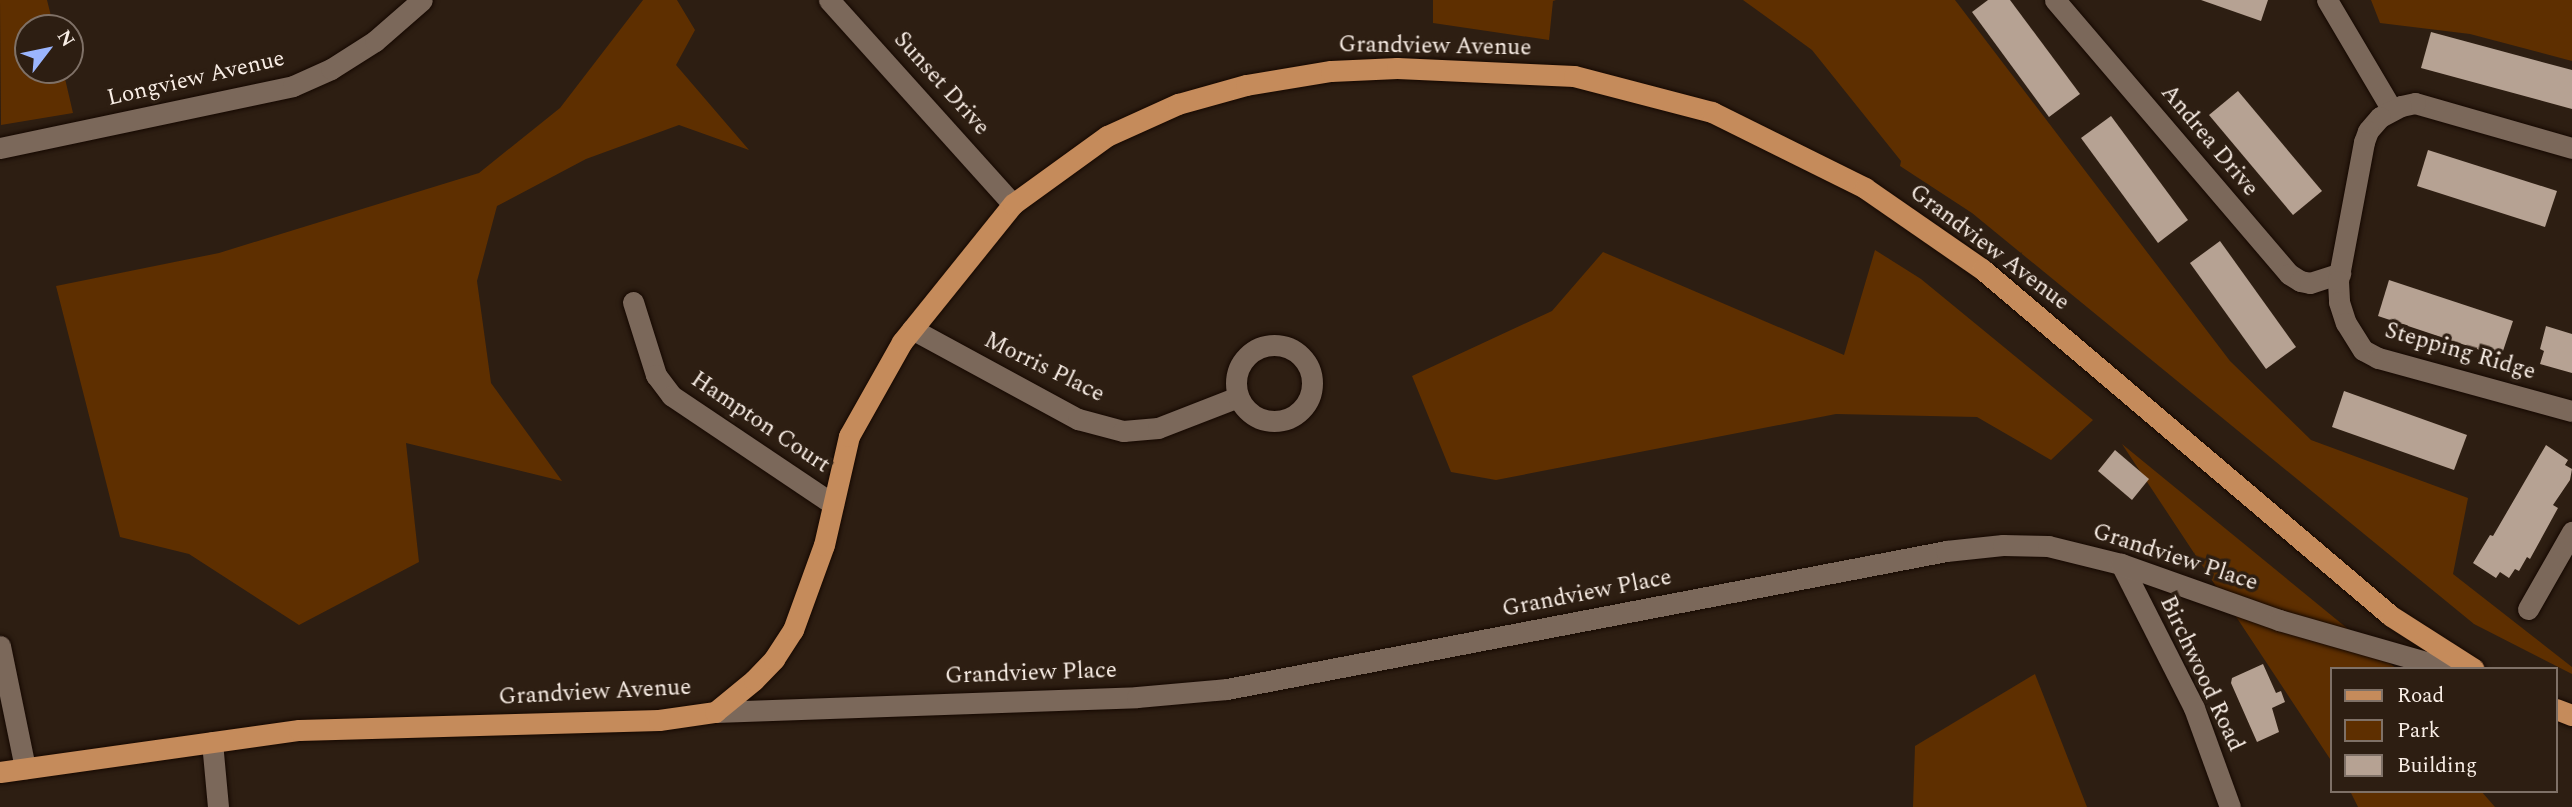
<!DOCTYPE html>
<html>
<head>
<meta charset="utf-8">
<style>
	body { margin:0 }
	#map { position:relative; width:2572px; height:807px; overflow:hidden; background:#2d1e12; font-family:Spectral,serif }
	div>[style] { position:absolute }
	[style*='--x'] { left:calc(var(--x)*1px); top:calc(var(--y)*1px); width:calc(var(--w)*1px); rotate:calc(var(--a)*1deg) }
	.green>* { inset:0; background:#5e2f00 }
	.building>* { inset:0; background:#b6a293 }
	.roads { filter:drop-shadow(0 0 2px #150801) drop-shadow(0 0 2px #150801) }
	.minor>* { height:21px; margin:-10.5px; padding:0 10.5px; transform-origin:10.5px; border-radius:10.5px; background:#7b685a }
	.minor>.ring { margin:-10.5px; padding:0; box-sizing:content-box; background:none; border:21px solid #7b685a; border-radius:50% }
	.major>* { height:21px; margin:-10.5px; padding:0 10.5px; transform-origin:10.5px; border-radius:10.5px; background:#c58b5b }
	span { translate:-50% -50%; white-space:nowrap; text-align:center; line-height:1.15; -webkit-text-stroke:7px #2d1e12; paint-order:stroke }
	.street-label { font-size:23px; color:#f9eee6 }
	.legend { position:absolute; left:2330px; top:667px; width:228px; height:126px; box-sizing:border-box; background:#2d1e12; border:2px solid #7f7167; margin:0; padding:9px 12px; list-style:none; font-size:21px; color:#f9eee6 }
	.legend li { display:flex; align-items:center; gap:14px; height:35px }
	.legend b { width:35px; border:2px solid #7f7167 }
	.north { position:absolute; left:14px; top:14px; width:70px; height:70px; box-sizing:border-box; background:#2d1e12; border:2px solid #7f7167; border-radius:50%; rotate:58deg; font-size:19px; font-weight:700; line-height:28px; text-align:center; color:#f9eee6 }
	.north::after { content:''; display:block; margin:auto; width:24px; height:32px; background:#9bb5fd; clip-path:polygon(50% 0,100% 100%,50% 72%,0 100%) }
</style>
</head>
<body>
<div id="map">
	<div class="green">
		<div style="clip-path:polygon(0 0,47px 0,54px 28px,28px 28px,28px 70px,63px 70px,73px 113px,1px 125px)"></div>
		<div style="clip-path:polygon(643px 0,677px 0,695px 30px,676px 65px,749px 150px,679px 125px,586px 159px,497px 206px,477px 281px,491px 383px,562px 481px,406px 443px,419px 562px,299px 625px,189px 554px,120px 537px,56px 286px,219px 253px,479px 173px,560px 108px)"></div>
		<div style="clip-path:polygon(1433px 0,1556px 0,1553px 1px,1549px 40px,1433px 23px)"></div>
		<div style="clip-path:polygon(1743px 0,1955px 0,2230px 361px,2311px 440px,2468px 498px,2453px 574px,2572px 667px,2572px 674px,2474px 624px,1972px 213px,1900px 166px,1901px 161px,1812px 50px)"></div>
		<div style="clip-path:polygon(2371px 0,2572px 0,2572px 61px,2470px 34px,2380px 23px)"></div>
		<div style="clip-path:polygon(1875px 250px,1921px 279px,2093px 420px,2051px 460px,1977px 417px,1836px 414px,1496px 480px,1451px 472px,1412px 376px,1552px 311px,1603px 252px,1844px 355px)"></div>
		<div style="clip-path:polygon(2122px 444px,2397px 669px,2332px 669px,2332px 762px)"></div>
		<div style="clip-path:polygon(2035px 674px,2087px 807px,1913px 807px,1915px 746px)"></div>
		<div style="clip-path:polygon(2350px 791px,2481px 791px,2495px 807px,2358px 807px)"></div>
	</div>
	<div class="building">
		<div style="clip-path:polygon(1988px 0,2010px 0,2080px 94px,2049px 117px,1972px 12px)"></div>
		<div style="clip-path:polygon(2201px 0,2268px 0,2261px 21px)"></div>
		<div style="clip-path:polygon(2431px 32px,2572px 70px,2572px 109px,2421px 68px)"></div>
		<div style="clip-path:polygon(2238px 91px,2322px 191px,2293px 215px,2209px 115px)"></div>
		<div style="clip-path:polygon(2111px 116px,2188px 220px,2158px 243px,2081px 138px)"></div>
		<div style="clip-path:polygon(2428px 150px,2557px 191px,2545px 227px,2417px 186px)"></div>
		<div style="clip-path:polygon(2220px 241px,2296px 347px,2266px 369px,2190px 263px)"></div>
		<div style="clip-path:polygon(2389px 280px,2513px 321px,2501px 357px,2378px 316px)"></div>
		<div style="clip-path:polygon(2546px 326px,2572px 334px,2572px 373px,2540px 364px,2544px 351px,2540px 349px)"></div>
		<div style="clip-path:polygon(2344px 391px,2467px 435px,2454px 470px,2332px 427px)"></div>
		<div style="clip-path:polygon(2546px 445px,2568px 460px,2565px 465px,2572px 469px,2570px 480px,2553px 505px,2558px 508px,2530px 559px,2527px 557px,2519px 571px,2515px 569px,2509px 578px,2500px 572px,2496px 578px,2473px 563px,2490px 535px,2493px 536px)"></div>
		<div style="clip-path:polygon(2115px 450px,2149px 479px,2132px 500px,2098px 471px)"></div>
		<div style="clip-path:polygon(2263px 664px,2276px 693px,2281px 691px,2285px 702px,2272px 708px,2279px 732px,2257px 742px,2231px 683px,2232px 678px)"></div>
	</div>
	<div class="roads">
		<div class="minor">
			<div style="--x:829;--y:0;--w:275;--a:48"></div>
			<div style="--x:2055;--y:0;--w:360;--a:49.5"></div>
			<div style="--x:2289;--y:274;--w:13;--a:32"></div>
			<div style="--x:2300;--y:281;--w:10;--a:11"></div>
			<div style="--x:2310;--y:283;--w:32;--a:-18"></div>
			<div style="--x:2327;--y:0;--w:128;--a:59.4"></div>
			<div style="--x:0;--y:148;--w:299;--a:-11.9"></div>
			<div style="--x:293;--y:86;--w:42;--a:-24.1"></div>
			<div style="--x:331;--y:69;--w:52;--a:-32.5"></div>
			<div style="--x:375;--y:41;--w:62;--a:-41.1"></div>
			<div style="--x:2572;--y:148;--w:163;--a:-164"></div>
			<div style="--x:2415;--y:103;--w:14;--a:168"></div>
			<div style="--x:2401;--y:106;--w:24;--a:152"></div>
			<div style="--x:2380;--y:117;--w:18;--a:131"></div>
			<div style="--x:2368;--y:131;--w:12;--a:110"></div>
			<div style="--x:2364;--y:142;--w:141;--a:100.6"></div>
			<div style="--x:2338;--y:281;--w:21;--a:87"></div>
			<div style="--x:2339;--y:302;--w:22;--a:72"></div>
			<div style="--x:2346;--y:323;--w:32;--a:58"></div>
			<div style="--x:2363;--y:350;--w:17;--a:28"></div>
			<div style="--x:2378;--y:358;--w:201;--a:15.3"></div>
			<div style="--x:633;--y:302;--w:77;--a:72.5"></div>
			<div style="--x:656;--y:375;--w:26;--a:53"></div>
			<div style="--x:672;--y:396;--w:194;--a:33.9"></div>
			<div style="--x:912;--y:329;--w:189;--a:28.5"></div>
			<div style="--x:1078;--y:419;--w:47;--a:14.9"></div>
			<div style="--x:1123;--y:431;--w:35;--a:-5"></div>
			<div style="--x:1158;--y:428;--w:86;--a:-21.2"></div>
			<div class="ring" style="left:1236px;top:345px;width:55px;height:55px"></div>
			<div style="--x:2121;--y:564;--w:161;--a:63.1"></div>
			<div style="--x:2194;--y:708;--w:105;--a:70"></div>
			<div style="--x:2528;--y:609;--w:89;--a:-60.3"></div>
			<div style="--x:0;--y:646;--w:125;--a:78.4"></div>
			<div style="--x:715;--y:712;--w:422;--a:-2"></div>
			<div style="--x:1137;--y:697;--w:90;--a:-5.1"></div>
			<div style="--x:1227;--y:689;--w:732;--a:-10.86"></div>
			<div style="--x:1946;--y:551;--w:57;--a:-6"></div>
			<div style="--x:2003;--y:545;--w:45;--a:1.3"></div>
			<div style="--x:2048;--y:546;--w:75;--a:13.9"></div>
			<div style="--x:2121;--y:564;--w:168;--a:19.5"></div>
			<div style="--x:2279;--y:620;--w:178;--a:16"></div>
			<div style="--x:212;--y:742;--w:65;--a:84.7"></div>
		</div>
		<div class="major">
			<div style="--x:2556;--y:709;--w:17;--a:21"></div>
			<div style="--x:0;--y:772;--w:302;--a:-8"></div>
			<div style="--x:299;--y:730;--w:360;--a:-1.6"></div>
			<div style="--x:659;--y:720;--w:57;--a:-8.1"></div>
			<div style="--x:715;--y:712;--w:50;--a:-39.4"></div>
			<div style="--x:754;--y:680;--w:29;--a:-46"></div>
			<div style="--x:774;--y:659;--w:35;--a:-57"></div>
			<div style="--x:793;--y:630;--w:90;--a:-70"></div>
			<div style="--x:824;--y:545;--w:112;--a:-77.1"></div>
			<div style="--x:849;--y:436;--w:108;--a:-60.6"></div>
			<div style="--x:902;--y:342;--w:177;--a:-51.2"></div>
			<div style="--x:1013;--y:204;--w:116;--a:-35.9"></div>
			<div style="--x:1107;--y:136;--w:78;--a:-24.3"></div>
			<div style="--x:1178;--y:104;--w:71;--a:-15.6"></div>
			<div style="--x:1246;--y:85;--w:86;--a:-9.4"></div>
			<div style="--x:1331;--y:71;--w:66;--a:-2.6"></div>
			<div style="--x:1397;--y:68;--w:177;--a:2.6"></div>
			<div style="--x:1574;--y:76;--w:143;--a:14.6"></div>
			<div style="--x:1712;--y:112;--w:171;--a:26.4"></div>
			<div style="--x:1865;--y:188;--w:142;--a:34.7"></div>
			<div style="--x:1982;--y:269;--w:536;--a:40.31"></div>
			<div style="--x:2391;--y:616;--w:98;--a:32.6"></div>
		</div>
	</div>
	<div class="street-label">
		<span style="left:1435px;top:47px;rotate:1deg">Grandview Avenue</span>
		<span style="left:196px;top:79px;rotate:-13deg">Longview Avenue</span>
		<span style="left:941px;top:84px;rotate:48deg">Sunset Drive</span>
		<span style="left:2209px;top:141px;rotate:50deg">Andrea Drive</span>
		<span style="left:1989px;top:248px;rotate:37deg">Grandview Avenue</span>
		<span style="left:2460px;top:352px;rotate:16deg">Stepping Ridge</span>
		<span style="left:1044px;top:368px;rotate:26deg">Morris Place</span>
		<span style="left:760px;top:423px;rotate:34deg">Hampton Court</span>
		<span style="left:2175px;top:558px;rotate:18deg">Grandview Place</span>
		<span style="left:1587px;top:594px;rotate:-11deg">Grandview Place</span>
		<span style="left:1031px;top:674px;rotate:-2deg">Grandview Place</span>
		<span style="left:2201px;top:674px;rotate:65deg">Birchwood Road</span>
		<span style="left:595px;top:693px;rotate:-3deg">Grandview Avenue</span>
	</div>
	<ul class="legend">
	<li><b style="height:9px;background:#c58b5b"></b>Road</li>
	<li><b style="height:19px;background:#5e2f00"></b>Park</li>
	<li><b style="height:19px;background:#b6a293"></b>Building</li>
	</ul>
	<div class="north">N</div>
</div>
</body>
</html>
